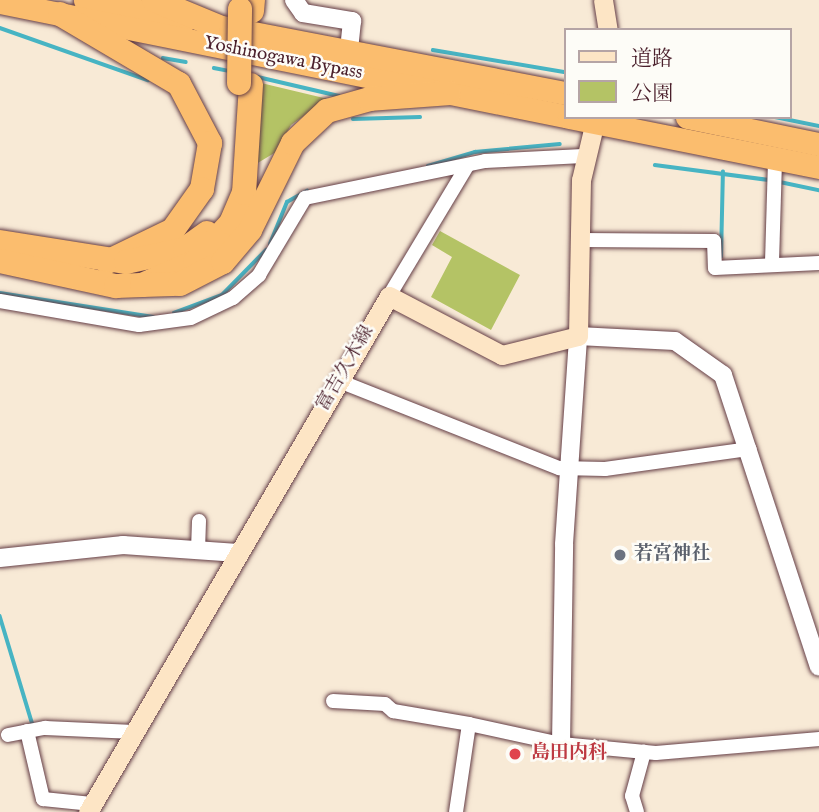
<!DOCTYPE html>
<html>
<head>
<meta charset="utf-8">
<style>
	body { margin:0 }
	#map { position:relative; width:819px; height:812px; overflow:hidden; background:#f8ead6; font-family:"IM FELL English","Noto Serif JP",serif }
	div>[style] { position:absolute }
	[style*='--x'] { left:calc(var(--x)*1px); top:calc(var(--y)*1px); width:calc(var(--w)*1px); rotate:calc(var(--a)*1deg) }
	.green>* { inset:0; background:#b4c365 }
	.stream>* { height:3.5px; margin:-1.75px; padding:0 1.75px; transform-origin:1.75px; border-radius:1.75px; background:#47b4c3 }
	.roads { filter:drop-shadow(0 0 2px #643d45) drop-shadow(0 0 2px #643d45) }
	.minor>* { height:14px; margin:-7px; padding:0 7px; transform-origin:7px; border-radius:7px; background:#fff }
	.tertiary>* { height:18px; margin:-9px; padding:0 9px; transform-origin:9px; border-radius:9px; background:#fff }
	.secondary>* { height:19px; margin:-9.5px; padding:0 9.5px; transform-origin:9.5px; border-radius:9.5px; background:#fde5c5 }
	.trunk>* { height:23px; margin:-11.5px; padding:0 11.5px; transform-origin:11.5px; border-radius:11.5px; background:#fbbd6e }
	.motorway>* { height:24px; margin:-12px; padding:0 12px; transform-origin:12px; border-radius:12px; background:#fbbd6e }
	.bridges { filter:drop-shadow(0 0 2px #643d45) drop-shadow(0 0 2px #643d45) }
	.motorway-bridge>* { height:24px; margin:-12px; padding:0 12px; transform-origin:12px; border-radius:12px; background:#fbbd6e }
	.dots>* { width:19px; height:19px; translate:-50% -50%; box-sizing:border-box; border:4px solid #fdfcf7; border-radius:50% }
	span { translate:-50% -50%; white-space:nowrap; text-align:center; line-height:1.15; -webkit-text-stroke:5px #fdfcf7; paint-order:stroke }
	.street-label { font-size:19px; color:#4a1f2b }
	.worship-label { font-size:19px; color:#5b616d; font-weight:700 }
	.left { translate:0 -50%; text-align:left }
	.health-label { font-size:19px; color:#be3a42; font-weight:700 }
	.legend { position:absolute; left:564px; top:28px; width:228px; height:91px; box-sizing:border-box; background:#fdfcf7; border:2px solid #b5a4a5; margin:0; padding:9px 12px; list-style:none; font-size:21px; color:#4a1f2b }
	.legend li { display:flex; align-items:center; gap:14px; height:35px }
	.legend b { width:35px; border:2px solid #b5a4a5 }
</style>
</head>
<body>
<div id="map">
	<div class="green">
		<div style="clip-path:polygon(261px 83px,328px 99px,291px 125px,276px 152px,256px 164px)"></div>
		<div style="clip-path:polygon(440px 231px,520px 275px,491px 330px,431px 297px,452px 257px,432px 245px)"></div>
	</div>
	<div class="stream">
		<div style="--x:0;--y:28;--w:157;--a:19.4"></div>
		<div style="--x:433;--y:50;--w:134;--a:9.5"></div>
		<div style="--x:163;--y:58;--w:23;--a:10"></div>
		<div style="--x:214;--y:68;--w:16;--a:11"></div>
		<div style="--x:258;--y:77;--w:83;--a:13.2"></div>
		<div style="--x:775;--y:117;--w:45;--a:11.6"></div>
		<div style="--x:353;--y:119;--w:67;--a:-1.7"></div>
		<div style="--x:655;--y:165;--w:115;--a:7.5"></div>
		<div style="--x:428;--y:166;--w:49;--a:-16.6"></div>
		<div style="--x:475;--y:152;--w:85;--a:-5.4"></div>
		<div style="--x:780;--y:182;--w:40;--a:12"></div>
		<div style="--x:270;--y:244;--w:45;--a:-68"></div>
		<div style="--x:287;--y:202;--w:23;--a:-29"></div>
		<div style="--x:721;--y:257;--w:85;--a:-88.7"></div>
		<div style="--x:0;--y:293;--w:155;--a:8.9"></div>
		<div style="--x:174;--y:313;--w:51;--a:-20.6"></div>
		<div style="--x:222;--y:295;--w:63;--a:-45.6"></div>
		<div style="--x:0;--y:616;--w:114;--a:73.2"></div>
	</div>
	<div class="roads">
		<div class="minor">
			<div style="--x:580;--y:240;--w:134;--a:0.4"></div>
			<div style="--x:714;--y:241;--w:27;--a:88"></div>
			<div style="--x:715;--y:268;--w:104;--a:-2.8"></div>
			<div style="--x:772;--y:262;--w:104;--a:-88.3"></div>
			<div style="--x:389;--y:296;--w:152;--a:-59"></div>
			<div style="--x:0;--y:301;--w:141;--a:9.8"></div>
			<div style="--x:139;--y:325;--w:52;--a:-7.7"></div>
			<div style="--x:191;--y:318;--w:47;--a:-25.5"></div>
			<div style="--x:233;--y:298;--w:35;--a:-41"></div>
			<div style="--x:259;--y:275;--w:90;--a:-59.1"></div>
			<div style="--x:305;--y:198;--w:184;--a:-11.6"></div>
			<div style="--x:485;--y:161;--w:98;--a:-2.9"></div>
			<div style="--x:339;--y:381;--w:237;--a:21.6"></div>
			<div style="--x:559;--y:468;--w:46;--a:1.2"></div>
			<div style="--x:605;--y:469;--w:146;--a:-7.9"></div>
			<div style="--x:198;--y:550;--w:29;--a:-88"></div>
			<div style="--x:333;--y:701;--w:52;--a:3.3"></div>
			<div style="--x:385;--y:704;--w:11;--a:41"></div>
			<div style="--x:393;--y:711;--w:77;--a:9.7"></div>
			<div style="--x:27;--y:731;--w:70;--a:76.8"></div>
			<div style="--x:43;--y:799;--w:49;--a:5.8"></div>
			<div style="--x:8;--y:735;--w:38;--a:-11"></div>
			<div style="--x:45;--y:728;--w:89;--a:2.6"></div>
			<div style="--x:456;--y:812;--w:89;--a:-81.6"></div>
			<div style="--x:469;--y:724;--w:94;--a:12.3"></div>
			<div style="--x:561;--y:744;--w:95;--a:5.4"></div>
			<div style="--x:656;--y:753;--w:164;--a:-4.9"></div>
			<div style="--x:637;--y:812;--w:17;--a:-107"></div>
			<div style="--x:632;--y:796;--w:46;--a:-74.7"></div>
		</div>
		<div class="tertiary">
			<div style="--x:294;--y:0;--w:16;--a:55"></div>
			<div style="--x:303;--y:13;--w:50;--a:9.3"></div>
			<div style="--x:352;--y:21;--w:30;--a:96"></div>
			<div style="--x:0;--y:558;--w:124;--a:-6"></div>
			<div style="--x:123;--y:545;--w:115;--a:4"></div>
			<div style="--x:561;--y:744;--w:200;--a:-89.1"></div>
			<div style="--x:564;--y:544;--w:208;--a:-86.1"></div>
			<div style="--x:578;--y:336;--w:97;--a:3"></div>
			<div style="--x:675;--y:341;--w:59;--a:35.3"></div>
			<div style="--x:723;--y:375;--w:307;--a:71.8"></div>
		</div>
		<div class="secondary">
			<div style="--x:603;--y:0;--w:30;--a:81"></div>
			<div style="--x:88;--y:812;--w:597;--a:-59.74"></div>
			<div style="--x:389;--y:296;--w:127;--a:27.6"></div>
			<div style="--x:502;--y:355;--w:78;--a:-14"></div>
			<div style="--x:578;--y:336;--w:156;--a:-88.9"></div>
			<div style="--x:581;--y:180;--w:65;--a:-76.6"></div>
		</div>
		<div class="trunk">
			<div style="--x:85;--y:0;--w:102;--a:11.3"></div>
			<div style="--x:0;--y:2;--w:576;--a:11.41"></div>
			<div style="--x:222;--y:27;--w:349;--a:10.9"></div>
			<div style="--x:569;--y:117;--w:255;--a:11.3"></div>
			<div style="--x:687;--y:117;--w:135;--a:11.6"></div>
		</div>
		<div class="motorway">
			<div style="--x:154;--y:0;--w:70;--a:22.6"></div>
			<div style="--x:252;--y:11;--w:11;--a:-85"></div>
			<div style="--x:60;--y:14;--w:138;--a:30.5"></div>
			<div style="--x:179;--y:84;--w:67;--a:62.3"></div>
			<div style="--x:210;--y:143;--w:47;--a:99.9"></div>
			<div style="--x:202;--y:189;--w:50;--a:125.3"></div>
			<div style="--x:173;--y:230;--w:73;--a:154.1"></div>
			<div style="--x:0;--y:242;--w:128;--a:9"></div>
			<div style="--x:126;--y:262;--w:60;--a:-12.4"></div>
			<div style="--x:185;--y:249;--w:27;--a:-36"></div>
			<div style="--x:0;--y:261;--w:119;--a:12.2"></div>
			<div style="--x:116;--y:286;--w:26;--a:-2"></div>
			<div style="--x:142;--y:285;--w:58;--a:-23.5"></div>
			<div style="--x:195;--y:262;--w:53;--a:-47.3"></div>
			<div style="--x:231;--y:223;--w:33;--a:-67"></div>
			<div style="--x:244;--y:193;--w:108;--a:-86.3"></div>
			<div style="--x:142;--y:285;--w:38;--a:-2"></div>
			<div style="--x:180;--y:284;--w:48;--a:-27.1"></div>
			<div style="--x:223;--y:262;--w:42;--a:-49.8"></div>
			<div style="--x:250;--y:230;--w:97;--a:-63.7"></div>
			<div style="--x:293;--y:143;--w:47;--a:-43.3"></div>
			<div style="--x:327;--y:111;--w:45;--a:-15.6"></div>
			<div style="--x:370;--y:99;--w:79;--a:-4.3"></div>
		</div>
	</div>
	<div class="bridges">
		<div class="motorway-bridge">
			<div style="--x:239;--y:83;--w:74;--a:-89.2"></div>
		</div>
	</div>
	<div class="dots">
		<div style="left:620px;top:555px;background:#6b7280"></div>
		<div style="left:515px;top:754px;background:#e0444e"></div>
	</div>
	<div class="street-label">
		<span style="left:283px;top:59px;rotate:11deg">Yoshinogawa Bypass</span>
		<span style="left:346px;top:369px;rotate:-60deg">富吉久木線</span>
	</div>
	<div class="worship-label">
		<span class="left" style="left:634px;top:555px">若宮神社</span>
	</div>
	<div class="health-label">
		<span class="left" style="left:531px;top:754px">島田内科</span>
	</div>
	<ul class="legend">
	<li><b style="height:9px;background:#fde5c5"></b>道路</li>
	<li><b style="height:19px;background:#b4c365"></b>公園</li>
	</ul>
</div>
</body>
</html>
